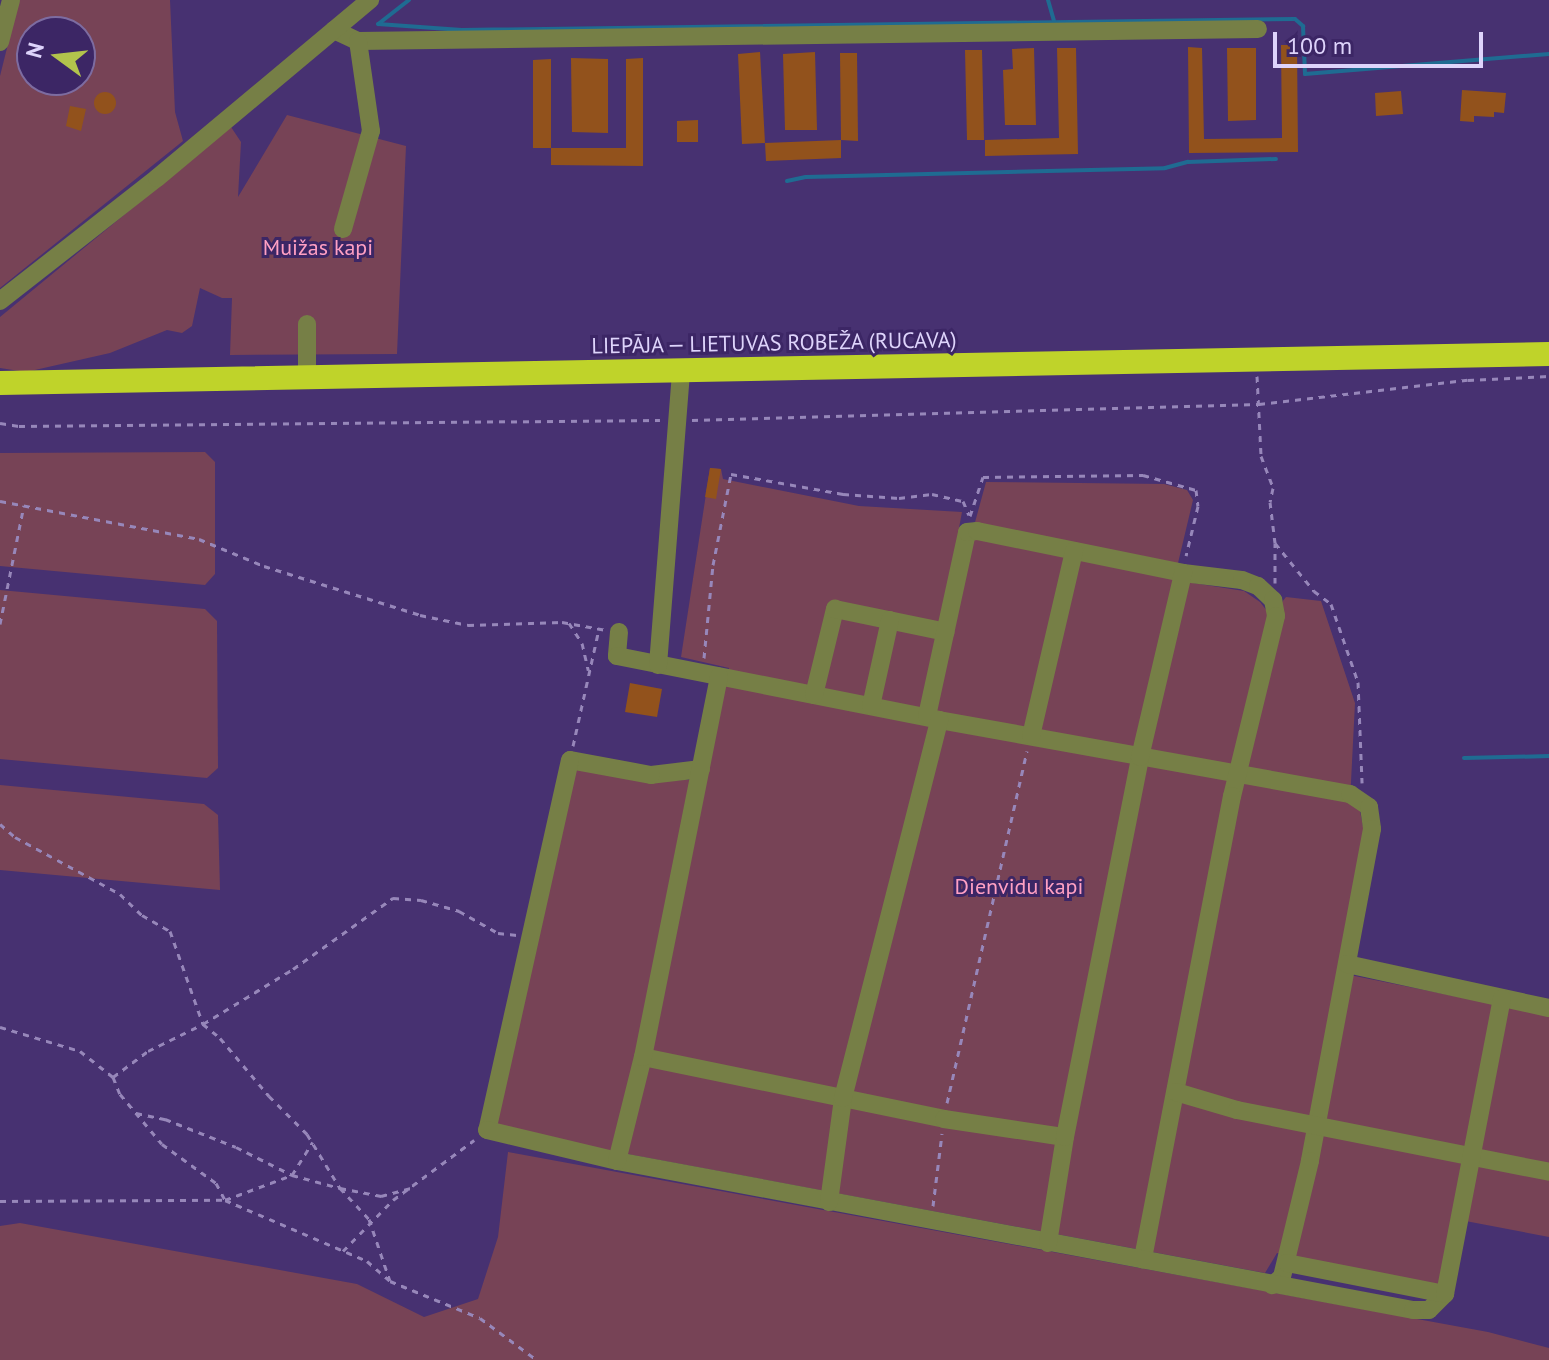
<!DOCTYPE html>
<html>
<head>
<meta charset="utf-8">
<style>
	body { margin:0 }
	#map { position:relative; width:1549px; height:1360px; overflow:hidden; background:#473171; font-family:"PT Sans",sans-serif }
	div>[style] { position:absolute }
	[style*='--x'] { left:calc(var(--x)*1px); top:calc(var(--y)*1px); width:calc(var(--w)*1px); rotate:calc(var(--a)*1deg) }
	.green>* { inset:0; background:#774356 }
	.stream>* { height:4px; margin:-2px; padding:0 2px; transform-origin:2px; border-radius:2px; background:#1f6b92 }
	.building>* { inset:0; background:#92521c }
	.round { border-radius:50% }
	.path>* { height:3px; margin-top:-1.5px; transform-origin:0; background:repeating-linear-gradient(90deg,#9787ba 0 6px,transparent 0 12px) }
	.minor>* { height:18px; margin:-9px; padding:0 9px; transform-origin:9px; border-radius:9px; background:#767f46 }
	.highway>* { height:24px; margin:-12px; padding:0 12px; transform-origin:12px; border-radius:12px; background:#bfd32a }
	span { translate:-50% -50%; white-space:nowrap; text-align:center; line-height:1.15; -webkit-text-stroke:6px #3c2665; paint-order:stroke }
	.park-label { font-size:22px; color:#ffa0c3 }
	.street-label { font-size:22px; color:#ded4fb }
	.north { position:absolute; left:16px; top:16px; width:80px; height:80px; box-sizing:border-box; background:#3c2665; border:2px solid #7d6ca1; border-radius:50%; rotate:285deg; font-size:22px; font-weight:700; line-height:32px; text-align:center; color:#ded4fb }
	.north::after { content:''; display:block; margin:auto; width:28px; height:36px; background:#b2c34c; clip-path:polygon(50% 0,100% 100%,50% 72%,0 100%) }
	.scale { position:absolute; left:1273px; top:32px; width:210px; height:36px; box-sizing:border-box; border:4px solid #ded4fb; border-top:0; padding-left:10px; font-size:24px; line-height:28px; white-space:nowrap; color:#ded4fb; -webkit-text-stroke:6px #3c2665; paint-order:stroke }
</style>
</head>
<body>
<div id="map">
	<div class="green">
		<div style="clip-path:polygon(evenodd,19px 0,170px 0,175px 112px,183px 141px,0 288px,0 76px,19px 0,32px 32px,80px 32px,80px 80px,32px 80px,32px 32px)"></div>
		<div style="clip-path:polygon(287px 115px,406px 146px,397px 354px,230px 355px,232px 298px,222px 298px,200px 288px,192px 326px,182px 333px,167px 330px,110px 353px,26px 372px,0 368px,0 317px,231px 127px,241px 142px,238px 197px)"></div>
		<div style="clip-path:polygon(205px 452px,215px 462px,215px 574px,205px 585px,0 566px,0 453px)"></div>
		<div style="clip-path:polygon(710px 468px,721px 469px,723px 479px,859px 506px,962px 512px,959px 528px,974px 526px,986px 482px,1164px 484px,1187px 490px,1193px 500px,1174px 580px,1244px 591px,1260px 602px,1271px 616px,1286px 597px,1321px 601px,1355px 703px,1350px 802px,1360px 811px,1364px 832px,1340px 973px,1549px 1015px,1549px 1237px,1455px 1219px,1442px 1286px,1277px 1253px,1265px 1273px,498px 1130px,492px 1124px,573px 769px,661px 781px,706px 779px,729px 668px,681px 657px)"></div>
		<div style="clip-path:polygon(0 590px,205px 609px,217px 621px,218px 768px,207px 778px,0 759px)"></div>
		<div style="clip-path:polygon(0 785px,204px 804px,218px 815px,220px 890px,0 870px)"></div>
		<div style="clip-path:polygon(508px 1152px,1488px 1332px,1549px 1348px,1549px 1360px,0 1360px,0 1226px,20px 1223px,357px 1284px,424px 1317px,478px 1299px,498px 1237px)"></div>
	</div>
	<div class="stream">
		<div style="--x:409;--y:0;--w:39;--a:142"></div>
		<div style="--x:378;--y:24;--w:84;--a:4.1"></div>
		<div style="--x:462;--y:30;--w:833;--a:-0.76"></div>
		<div style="--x:1295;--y:19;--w:11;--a:41"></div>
		<div style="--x:1303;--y:26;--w:48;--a:87.6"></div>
		<div style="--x:1305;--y:74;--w:245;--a:-4.7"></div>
		<div style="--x:1048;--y:0;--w:22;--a:74"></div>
		<div style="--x:787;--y:181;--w:19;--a:-12"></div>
		<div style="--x:806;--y:177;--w:359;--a:-1.4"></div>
		<div style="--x:1165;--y:168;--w:24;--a:-15"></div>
		<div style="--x:1188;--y:162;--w:88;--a:-2"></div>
		<div style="--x:1464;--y:758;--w:85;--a:-1.3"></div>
	</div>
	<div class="building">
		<div style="clip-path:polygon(1281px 45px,1297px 45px,1298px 152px,1189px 153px,1188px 47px,1202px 48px,1204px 139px,1282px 138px)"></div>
		<div style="clip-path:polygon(1034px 48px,1036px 125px,1005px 125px,1003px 70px,1013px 69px,1012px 49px)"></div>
		<div style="clip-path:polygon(1057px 48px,1076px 48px,1078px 154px,985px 156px,985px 140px,1059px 138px)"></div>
		<div style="clip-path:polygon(1227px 48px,1256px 48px,1256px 120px,1228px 121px)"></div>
		<div style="clip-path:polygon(965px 50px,982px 50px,984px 140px,967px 140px)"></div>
		<div style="clip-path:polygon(760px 52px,765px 143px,742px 144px,738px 54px)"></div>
		<div style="clip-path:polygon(815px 52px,817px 130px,785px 130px,783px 54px)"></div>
		<div style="clip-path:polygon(840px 53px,857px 53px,858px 141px,841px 140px)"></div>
		<div style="clip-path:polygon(571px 58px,608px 59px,608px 133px,572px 132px)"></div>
		<div style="clip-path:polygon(643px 58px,643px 166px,551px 165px,551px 148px,626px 148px,626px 59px)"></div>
		<div style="clip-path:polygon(551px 59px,551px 148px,533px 148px,533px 60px)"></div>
		<div style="clip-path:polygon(1462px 90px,1506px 93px,1504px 113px,1494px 112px,1494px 117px,1474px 116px,1474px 122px,1460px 121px)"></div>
		<div style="clip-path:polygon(1401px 91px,1403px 114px,1376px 116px,1375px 93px)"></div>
		<div class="round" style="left:94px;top:92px;width:22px;height:22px"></div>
		<div style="clip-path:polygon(70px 106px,86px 109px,81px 131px,66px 126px)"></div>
		<div style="clip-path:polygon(698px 120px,698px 142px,677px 142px,677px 121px)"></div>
		<div style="clip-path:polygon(841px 140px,841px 158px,766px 161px,765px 143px)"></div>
		<div style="clip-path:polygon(710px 468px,721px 469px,716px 499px,705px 497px)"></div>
		<div style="clip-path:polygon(630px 683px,662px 689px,657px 717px,625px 712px)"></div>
	</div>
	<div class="path">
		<div style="--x:1257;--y:376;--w:80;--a:87.1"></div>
		<div style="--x:1261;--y:456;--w:34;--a:69"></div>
		<div style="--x:1273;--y:488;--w:14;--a:102"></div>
		<div style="--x:1270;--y:502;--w:41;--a:83"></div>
		<div style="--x:1275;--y:543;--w:62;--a:50.9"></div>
		<div style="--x:1314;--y:591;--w:21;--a:37"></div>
		<div style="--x:1331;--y:604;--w:83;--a:70.9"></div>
		<div style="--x:1358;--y:682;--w:101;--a:87.7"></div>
		<div style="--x:692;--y:420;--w:567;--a:-1.62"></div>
		<div style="--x:1259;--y:404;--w:210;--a:-6.6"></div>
		<div style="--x:1468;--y:380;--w:81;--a:-2.8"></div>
		<div style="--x:0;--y:423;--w:19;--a:9"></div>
		<div style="--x:19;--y:426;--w:641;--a:-0.54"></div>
		<div style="--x:0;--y:501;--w:203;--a:10.8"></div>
		<div style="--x:199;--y:539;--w:70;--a:22.6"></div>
		<div style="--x:264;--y:566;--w:164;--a:17.4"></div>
		<div style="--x:420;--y:615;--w:49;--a:11.8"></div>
		<div style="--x:468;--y:625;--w:94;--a:-1.8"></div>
		<div style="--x:562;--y:622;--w:45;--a:10.3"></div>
		<div style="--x:970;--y:516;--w:41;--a:-71.6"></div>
		<div style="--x:983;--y:477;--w:160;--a:-0.7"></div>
		<div style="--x:1143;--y:475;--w:55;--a:15.8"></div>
		<div style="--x:1196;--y:490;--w:16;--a:83"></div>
		<div style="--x:1198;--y:506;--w:51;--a:103.5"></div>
		<div style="--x:1275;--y:583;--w:40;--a:-90"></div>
		<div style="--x:569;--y:623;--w:24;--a:57"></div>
		<div style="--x:582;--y:643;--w:28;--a:77"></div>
		<div style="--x:0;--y:624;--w:121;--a:-78.6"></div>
		<div style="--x:704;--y:658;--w:93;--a:-84.5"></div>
		<div style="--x:713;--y:565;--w:93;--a:-78.8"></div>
		<div style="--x:731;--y:474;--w:114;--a:10.1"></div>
		<div style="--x:843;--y:494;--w:56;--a:4.1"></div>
		<div style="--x:899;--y:498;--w:33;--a:-7"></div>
		<div style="--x:932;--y:494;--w:32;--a:13"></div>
		<div style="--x:963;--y:501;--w:15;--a:67"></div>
		<div style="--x:573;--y:746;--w:120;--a:-77.5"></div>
		<div style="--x:0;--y:824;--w:20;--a:41"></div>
		<div style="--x:15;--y:837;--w:119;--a:28.5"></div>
		<div style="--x:120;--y:894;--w:30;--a:44"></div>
		<div style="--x:142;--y:915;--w:32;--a:30"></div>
		<div style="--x:170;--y:931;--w:99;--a:70.5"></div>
		<div style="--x:203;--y:1024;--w:22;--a:39"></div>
		<div style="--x:220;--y:1038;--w:76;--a:49.8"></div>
		<div style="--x:269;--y:1096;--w:54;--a:45"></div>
		<div style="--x:307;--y:1134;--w:63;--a:58.6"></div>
		<div style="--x:340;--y:1188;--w:42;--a:46.9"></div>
		<div style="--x:369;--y:1219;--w:65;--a:71.3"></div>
		<div style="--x:0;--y:1027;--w:84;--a:16.7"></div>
		<div style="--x:80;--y:1051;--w:42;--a:38.2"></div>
		<div style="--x:113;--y:1077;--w:18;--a:68"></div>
		<div style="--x:120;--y:1094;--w:65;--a:50"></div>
		<div style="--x:162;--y:1144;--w:67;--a:35.8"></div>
		<div style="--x:216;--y:1183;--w:19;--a:62"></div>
		<div style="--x:225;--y:1200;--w:72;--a:-20.5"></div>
		<div style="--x:292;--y:1175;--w:39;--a:-58"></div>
		<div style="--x:113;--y:1077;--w:44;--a:-36.6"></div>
		<div style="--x:148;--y:1051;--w:61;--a:-26.1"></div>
		<div style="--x:203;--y:1024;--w:105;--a:-31.4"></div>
		<div style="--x:293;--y:969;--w:123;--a:-35.4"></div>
		<div style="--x:393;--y:898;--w:28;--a:4"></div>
		<div style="--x:421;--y:900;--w:40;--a:16"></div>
		<div style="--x:459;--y:911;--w:45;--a:29.4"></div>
		<div style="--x:498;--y:933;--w:19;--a:6"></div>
		<div style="--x:947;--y:1103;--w:361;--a:-77.2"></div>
		<div style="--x:136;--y:1113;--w:30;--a:12"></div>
		<div style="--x:165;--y:1119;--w:76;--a:21.5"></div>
		<div style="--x:236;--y:1147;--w:63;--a:26.6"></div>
		<div style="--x:292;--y:1175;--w:50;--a:15.2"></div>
		<div style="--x:340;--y:1188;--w:42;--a:11"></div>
		<div style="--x:381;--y:1196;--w:31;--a:-15"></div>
		<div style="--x:0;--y:1201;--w:225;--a:-0.3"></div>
		<div style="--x:225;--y:1200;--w:155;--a:23.2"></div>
		<div style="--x:367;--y:1261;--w:30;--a:41"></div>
		<div style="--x:390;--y:1281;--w:97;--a:22.3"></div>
		<div style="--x:480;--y:1318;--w:71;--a:36.4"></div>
		<div style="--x:933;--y:1206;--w:73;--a:-82.9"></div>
		<div style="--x:343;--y:1251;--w:71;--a:-45.6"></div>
		<div style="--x:393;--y:1200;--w:101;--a:-36.5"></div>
	</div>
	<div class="minor">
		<div style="--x:334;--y:30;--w:26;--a:25"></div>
		<div style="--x:358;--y:41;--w:900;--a:-0.76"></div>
		<div style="--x:0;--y:42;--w:43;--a:-75.3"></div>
		<div style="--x:343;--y:229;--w:102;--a:-74.1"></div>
		<div style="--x:371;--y:131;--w:91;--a:-98.2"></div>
		<div style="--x:0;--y:301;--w:199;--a:-38.1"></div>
		<div style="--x:157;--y:178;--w:278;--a:-39.9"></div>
		<div style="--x:307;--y:378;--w:54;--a:-90"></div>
		<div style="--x:619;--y:632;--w:24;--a:95"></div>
		<div style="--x:617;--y:656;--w:328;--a:11.2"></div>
		<div style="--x:939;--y:720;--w:418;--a:10.2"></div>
		<div style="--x:1350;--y:794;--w:23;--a:34"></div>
		<div style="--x:1369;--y:807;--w:22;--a:82"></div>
		<div style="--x:1372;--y:829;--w:338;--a:100.6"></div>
		<div style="--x:1310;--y:1161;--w:119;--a:103.6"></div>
		<div style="--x:1282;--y:1277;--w:13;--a:141"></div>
		<div style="--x:658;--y:665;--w:295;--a:-85.5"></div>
		<div style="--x:814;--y:695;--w:89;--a:-76.3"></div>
		<div style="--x:835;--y:609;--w:113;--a:11.7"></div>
		<div style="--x:871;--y:706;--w:88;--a:-77.5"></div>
		<div style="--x:927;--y:716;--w:188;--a:-77.7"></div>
		<div style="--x:967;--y:532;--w:10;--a:-6"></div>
		<div style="--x:977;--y:531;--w:210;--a:11.5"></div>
		<div style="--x:1183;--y:573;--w:59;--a:6.8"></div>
		<div style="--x:1242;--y:580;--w:17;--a:21"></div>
		<div style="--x:1258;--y:586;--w:21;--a:43"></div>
		<div style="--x:1273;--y:600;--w:16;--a:79"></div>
		<div style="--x:1276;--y:616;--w:185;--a:103.7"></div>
		<div style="--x:1232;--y:796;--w:472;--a:100.9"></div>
		<div style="--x:1031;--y:736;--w:190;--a:-76.9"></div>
		<div style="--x:701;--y:769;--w:50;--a:173.2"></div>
		<div style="--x:651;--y:775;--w:82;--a:-169.5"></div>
		<div style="--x:570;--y:760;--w:379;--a:102.6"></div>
		<div style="--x:487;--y:1130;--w:134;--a:13.4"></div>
		<div style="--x:617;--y:1161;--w:810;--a:10.6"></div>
		<div style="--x:1413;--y:1310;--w:16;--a:0"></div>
		<div style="--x:1429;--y:1310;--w:23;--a:-45"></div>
		<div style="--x:1347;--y:964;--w:207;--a:12.3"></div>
		<div style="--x:643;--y:1057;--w:307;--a:11.6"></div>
		<div style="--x:944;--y:1119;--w:122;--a:8.5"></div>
		<div style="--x:1176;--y:1092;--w:64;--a:16.4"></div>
		<div style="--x:1237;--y:1110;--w:318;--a:11.2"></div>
		<div style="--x:617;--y:1161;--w:107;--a:-76"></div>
		<div style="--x:643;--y:1057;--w:388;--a:-78.7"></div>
		<div style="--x:829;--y:1202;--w:105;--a:-82.3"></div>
		<div style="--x:843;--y:1098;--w:390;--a:-75.7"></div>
		<div style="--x:1048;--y:1243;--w:107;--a:-80.9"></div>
		<div style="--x:1065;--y:1137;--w:387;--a:-78.8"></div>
		<div style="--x:1140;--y:757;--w:189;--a:-76.8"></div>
		<div style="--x:1287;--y:1263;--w:161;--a:11.1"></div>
		<div style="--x:1445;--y:1294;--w:301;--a:-79.1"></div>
	</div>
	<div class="highway">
		<div style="--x:0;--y:383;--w:1549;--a:-1.07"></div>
	</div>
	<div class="park-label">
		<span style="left:318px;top:248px">Muižas kapi</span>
		<span style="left:1019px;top:887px">Dienvidu kapi</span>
	</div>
	<div class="street-label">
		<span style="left:774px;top:343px;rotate:-1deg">LIEPĀJA — LIETUVAS ROBEŽA (RUCAVA)</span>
	</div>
	<div class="north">N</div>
	<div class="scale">100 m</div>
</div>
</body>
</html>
